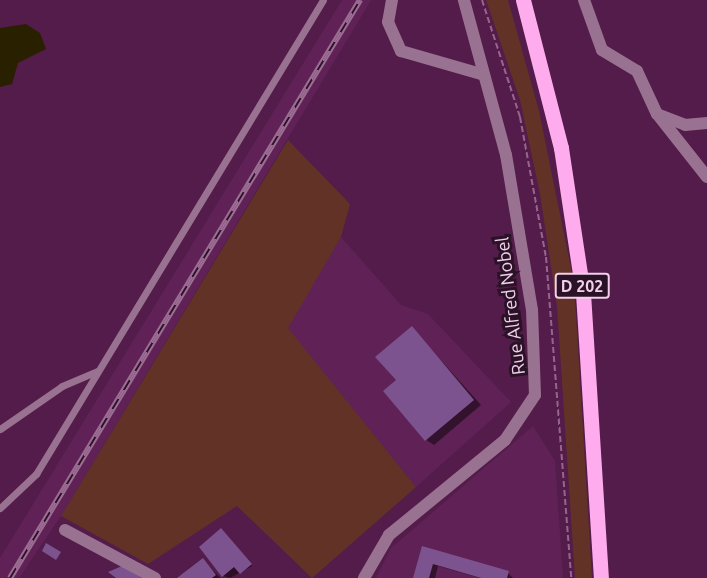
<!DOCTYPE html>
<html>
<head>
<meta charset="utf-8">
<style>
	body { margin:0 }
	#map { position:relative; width:707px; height:578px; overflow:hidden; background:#531c4a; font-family:Ubuntu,sans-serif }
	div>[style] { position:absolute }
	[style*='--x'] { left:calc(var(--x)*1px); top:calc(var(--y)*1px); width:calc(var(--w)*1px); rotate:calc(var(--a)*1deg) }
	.built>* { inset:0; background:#602256 }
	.green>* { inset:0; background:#633227 }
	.water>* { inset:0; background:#292000 }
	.shadow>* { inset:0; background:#0007 }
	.building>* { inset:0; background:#7c538f }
	.path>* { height:2px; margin-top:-1px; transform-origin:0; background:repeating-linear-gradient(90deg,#95668c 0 6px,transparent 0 9px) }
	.lane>* { height:7px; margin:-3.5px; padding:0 3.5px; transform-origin:3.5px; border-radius:3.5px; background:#9a7291 }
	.street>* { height:12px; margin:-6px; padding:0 6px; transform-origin:6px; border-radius:6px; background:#9a7291 }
	.primary>* { height:15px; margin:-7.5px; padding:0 7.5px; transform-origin:7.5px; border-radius:7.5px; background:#feaced }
	.rail>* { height:6px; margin-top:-3px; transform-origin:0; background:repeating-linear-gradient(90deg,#2b1327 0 11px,#9c6e94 0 22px); box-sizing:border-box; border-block:2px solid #9c6e94 }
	span { translate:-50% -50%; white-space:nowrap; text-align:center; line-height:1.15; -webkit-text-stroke:6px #2b1327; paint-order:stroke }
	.shield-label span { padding:2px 4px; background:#2b1327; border:2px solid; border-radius:4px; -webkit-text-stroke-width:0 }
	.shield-label { font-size:16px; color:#f2cfea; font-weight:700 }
	.street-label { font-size:18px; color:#f2cfea }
</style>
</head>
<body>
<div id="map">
	<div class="built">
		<div style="clip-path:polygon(342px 0,371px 0,61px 516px,19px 578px,0 578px,0 558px)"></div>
		<div style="clip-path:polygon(341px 237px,401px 305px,428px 314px,511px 402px,416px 487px,287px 328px)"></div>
		<div style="clip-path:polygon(533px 426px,555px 461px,563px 578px,376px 578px,391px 548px)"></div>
	</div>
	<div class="green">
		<div style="clip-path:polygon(486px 0,508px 0,539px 111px,574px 283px,592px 578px,575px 578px,557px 306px,540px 194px,520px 100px)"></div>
		<div style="clip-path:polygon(288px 140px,350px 204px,341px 237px,288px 328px,416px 487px,312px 578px,237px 506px,148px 564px,61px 516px)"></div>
	</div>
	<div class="water">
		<div style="clip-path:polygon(26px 24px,40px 33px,46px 49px,18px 63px,12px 84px,0 87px,0 28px)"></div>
	</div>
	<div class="shadow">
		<div style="clip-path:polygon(412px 328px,481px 405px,434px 445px,426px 440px,398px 380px)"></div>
		<div style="clip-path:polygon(222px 530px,252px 566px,230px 578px,223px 576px)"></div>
		<div style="clip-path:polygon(423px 548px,508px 573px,513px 578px,480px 578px,438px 566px,435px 578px,415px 578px)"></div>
		<div style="clip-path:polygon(203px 560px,220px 578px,179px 578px)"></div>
	</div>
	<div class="building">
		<div style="clip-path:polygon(412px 326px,474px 400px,425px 441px,383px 391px,396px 380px,375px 357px)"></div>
		<div style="clip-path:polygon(221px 528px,252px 564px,240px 574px,234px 567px,222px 577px,199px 547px)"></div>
		<div style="clip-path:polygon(46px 543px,61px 552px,56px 560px,42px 551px)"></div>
		<div style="clip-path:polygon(422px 546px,509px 571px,507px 578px,481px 578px,433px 564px,429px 578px,413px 578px)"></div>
		<div style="clip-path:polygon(203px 558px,216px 575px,212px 578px,177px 578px)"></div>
		<div style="clip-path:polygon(122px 566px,142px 578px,116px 578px,108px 572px)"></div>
	</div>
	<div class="path">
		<div style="--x:482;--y:0;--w:123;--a:72"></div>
		<div style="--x:520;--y:117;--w:142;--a:79.5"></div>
		<div style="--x:546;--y:257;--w:322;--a:85.5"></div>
	</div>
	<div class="lane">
		<div style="--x:0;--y:429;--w:75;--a:-34.7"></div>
		<div style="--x:62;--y:386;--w:38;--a:-23"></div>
		<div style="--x:0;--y:508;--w:50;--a:-43.4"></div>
		<div style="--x:36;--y:474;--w:554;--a:-58.81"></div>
	</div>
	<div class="street">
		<div style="--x:392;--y:0;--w:22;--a:100"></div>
		<div style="--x:388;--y:22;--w:32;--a:66"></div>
		<div style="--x:401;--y:51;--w:86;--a:16.1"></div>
		<div style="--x:584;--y:0;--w:53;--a:70.2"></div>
		<div style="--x:602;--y:50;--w:41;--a:31"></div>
		<div style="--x:637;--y:71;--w:47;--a:65.1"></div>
		<div style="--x:657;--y:114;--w:30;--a:21"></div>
		<div style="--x:685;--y:125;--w:22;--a:-5"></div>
		<div style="--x:658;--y:115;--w:79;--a:51.7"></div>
		<div style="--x:65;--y:530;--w:102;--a:28.1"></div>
		<div style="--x:364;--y:578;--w:50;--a:-59.8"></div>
		<div style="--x:389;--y:535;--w:150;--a:-39.3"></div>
		<div style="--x:505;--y:440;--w:54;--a:-56.3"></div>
		<div style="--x:535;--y:395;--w:85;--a:-92"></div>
		<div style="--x:532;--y:310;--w:157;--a:-99.5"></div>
		<div style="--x:506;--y:155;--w:161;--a:-105.2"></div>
	</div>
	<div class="primary">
		<div style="--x:523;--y:0;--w:153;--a:75.6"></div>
		<div style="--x:561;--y:148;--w:147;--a:81.4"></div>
		<div style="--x:583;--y:293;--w:286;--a:86.4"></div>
	</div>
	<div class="rail">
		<div style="--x:10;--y:578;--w:676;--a:-58.8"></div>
	</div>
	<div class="shield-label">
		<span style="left:582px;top:286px">D 202</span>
	</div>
	<div class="street-label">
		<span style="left:510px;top:306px;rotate:-97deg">Rue Alfred Nobel</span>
	</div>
</div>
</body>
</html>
